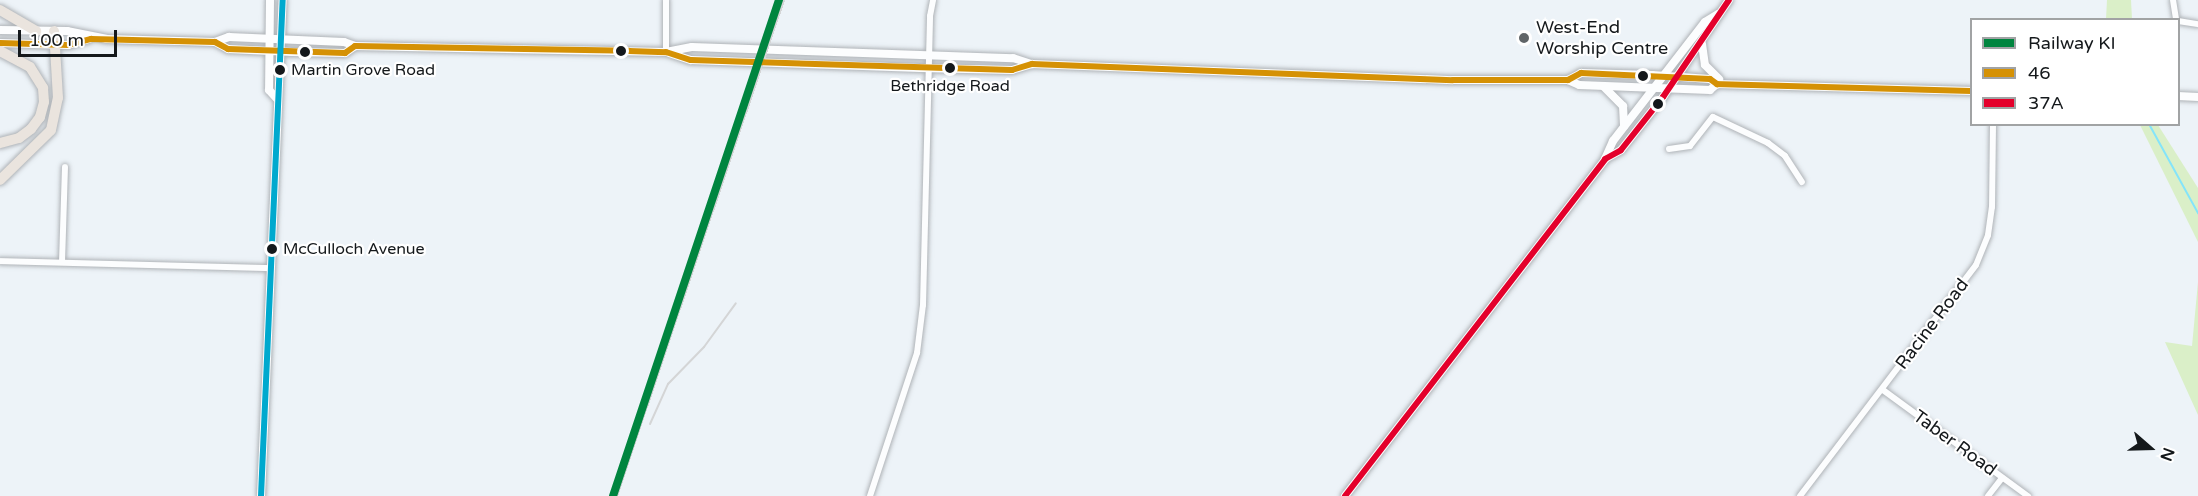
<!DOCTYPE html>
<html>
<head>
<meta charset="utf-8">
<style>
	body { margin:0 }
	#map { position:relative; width:2198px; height:496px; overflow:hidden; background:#edf3f8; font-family:"Varela Round",sans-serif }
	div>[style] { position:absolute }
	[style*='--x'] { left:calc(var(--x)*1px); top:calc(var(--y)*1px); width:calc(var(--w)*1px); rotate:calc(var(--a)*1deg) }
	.green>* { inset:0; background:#daefc8 }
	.stream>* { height:2px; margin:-1px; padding:0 1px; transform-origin:1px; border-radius:1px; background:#84e4fa }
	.roads { filter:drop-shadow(0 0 2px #afb3b7) drop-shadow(0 0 2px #afb3b7) }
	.minor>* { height:6px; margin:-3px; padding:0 3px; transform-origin:3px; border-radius:3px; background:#fcfdfe }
	.secondary>* { height:8px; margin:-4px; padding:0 4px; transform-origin:4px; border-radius:4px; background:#fcfdfe }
	.motorway>* { height:10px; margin:-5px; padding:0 5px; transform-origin:5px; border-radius:5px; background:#eae4de }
	.rail>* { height:2px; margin:-1px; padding:0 1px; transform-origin:1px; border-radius:1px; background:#d4d5d6 }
	.bus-1>* { height:6px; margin:-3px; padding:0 3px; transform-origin:3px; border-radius:3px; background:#d59104 }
	.bus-2>* { height:6px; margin:-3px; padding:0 3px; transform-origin:3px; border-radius:3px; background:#e4002b }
	.bus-3>* { height:6px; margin:-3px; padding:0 3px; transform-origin:3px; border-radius:3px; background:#00a9ce }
	.rail-1>* { height:8px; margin:-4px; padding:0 4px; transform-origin:4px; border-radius:4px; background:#00853f }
	.dots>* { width:16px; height:16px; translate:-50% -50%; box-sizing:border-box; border:3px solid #fff; border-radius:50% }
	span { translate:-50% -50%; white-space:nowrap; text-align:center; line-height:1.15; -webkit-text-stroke:4.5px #fff; paint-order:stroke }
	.bus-label { font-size:16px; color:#14181b }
	.left { translate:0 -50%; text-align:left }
	.poi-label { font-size:18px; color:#14181b }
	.street-label { font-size:18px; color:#14181b }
	.legend { position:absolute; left:1970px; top:18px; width:210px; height:108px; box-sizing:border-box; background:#fff; border:2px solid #a1a3a4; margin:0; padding:8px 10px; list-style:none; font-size:18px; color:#14181b }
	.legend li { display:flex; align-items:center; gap:12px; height:30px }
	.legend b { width:30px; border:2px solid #a1a3a4 }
	.north { position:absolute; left:2120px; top:418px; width:60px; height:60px; -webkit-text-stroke:4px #fff; paint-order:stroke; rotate:110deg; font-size:16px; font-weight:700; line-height:24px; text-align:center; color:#14181b }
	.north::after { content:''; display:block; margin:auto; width:21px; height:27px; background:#14181b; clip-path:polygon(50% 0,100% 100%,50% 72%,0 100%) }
	.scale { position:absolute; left:18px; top:30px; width:99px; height:27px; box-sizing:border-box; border:3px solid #14181b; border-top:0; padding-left:8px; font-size:18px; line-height:21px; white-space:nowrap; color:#14181b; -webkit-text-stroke:4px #fff; paint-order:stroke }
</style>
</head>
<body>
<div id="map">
	<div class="green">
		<div style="clip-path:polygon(2107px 0,2131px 0,2132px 19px,2106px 19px)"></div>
		<div style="clip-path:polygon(2140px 125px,2158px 125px,2198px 188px,2198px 242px)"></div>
		<div style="clip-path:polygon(2198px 282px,2198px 415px,2165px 342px,2192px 346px)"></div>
	</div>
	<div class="stream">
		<div style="--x:2149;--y:124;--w:102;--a:61.2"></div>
	</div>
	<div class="roads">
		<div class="minor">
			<div style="--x:2173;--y:0;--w:20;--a:81"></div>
			<div style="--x:2178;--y:21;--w:20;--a:9"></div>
			<div style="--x:666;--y:52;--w:52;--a:-90"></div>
			<div style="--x:1669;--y:149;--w:21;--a:-8"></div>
			<div style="--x:1690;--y:146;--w:37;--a:-52"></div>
			<div style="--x:1713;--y:117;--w:61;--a:25.3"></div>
			<div style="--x:1768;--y:143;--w:21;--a:37"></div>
			<div style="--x:1785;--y:156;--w:31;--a:57"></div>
			<div style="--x:0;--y:261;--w:271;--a:1.5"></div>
			<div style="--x:62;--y:262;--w:95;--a:-88.2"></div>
			<div style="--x:1883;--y:390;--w:180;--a:36.2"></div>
			<div style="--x:870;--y:496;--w:151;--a:-71.8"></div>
			<div style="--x:917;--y:353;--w:48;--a:-82.9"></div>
			<div style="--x:923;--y:305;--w:289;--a:-88.6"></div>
			<div style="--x:930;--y:16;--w:16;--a:-79"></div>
			<div style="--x:1800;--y:496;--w:290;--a:-52.7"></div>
			<div style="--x:1976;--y:265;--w:32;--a:-68"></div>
			<div style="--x:1988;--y:235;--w:28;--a:-82"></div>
			<div style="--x:1992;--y:207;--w:83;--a:-89.3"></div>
			<div style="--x:1988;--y:496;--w:23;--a:-52"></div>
		</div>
		<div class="secondary">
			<div style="--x:270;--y:0;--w:90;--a:90.6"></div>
			<div style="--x:269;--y:90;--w:12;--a:48"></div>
			<div style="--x:0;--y:30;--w:67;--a:0.9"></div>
			<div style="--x:67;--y:31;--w:41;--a:11.3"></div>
			<div style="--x:107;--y:39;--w:108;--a:1.6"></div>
			<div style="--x:215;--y:42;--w:15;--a:-20"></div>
			<div style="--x:229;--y:37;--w:115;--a:2.5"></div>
			<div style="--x:344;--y:42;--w:12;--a:20"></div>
			<div style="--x:355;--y:46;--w:311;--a:1.1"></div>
			<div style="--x:666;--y:52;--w:26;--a:-11"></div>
			<div style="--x:692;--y:47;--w:321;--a:2"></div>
			<div style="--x:1013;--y:58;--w:20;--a:18"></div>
			<div style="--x:1032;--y:64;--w:421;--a:2.2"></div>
			<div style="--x:1453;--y:80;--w:115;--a:0"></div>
			<div style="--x:1568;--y:80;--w:12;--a:24"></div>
			<div style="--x:1579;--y:85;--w:131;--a:2.2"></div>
			<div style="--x:1710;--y:90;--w:9;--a:-41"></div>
			<div style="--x:215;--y:42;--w:15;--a:28"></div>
			<div style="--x:228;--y:49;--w:64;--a:2.7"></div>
			<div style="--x:292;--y:52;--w:53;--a:1.1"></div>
			<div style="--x:345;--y:53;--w:12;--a:-35"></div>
			<div style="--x:0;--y:43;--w:68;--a:1.7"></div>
			<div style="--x:68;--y:45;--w:22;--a:-16"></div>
			<div style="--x:1702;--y:44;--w:21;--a:82"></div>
			<div style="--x:1705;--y:65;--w:20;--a:45"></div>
			<div style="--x:669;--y:53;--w:23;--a:18"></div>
			<div style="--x:691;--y:60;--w:229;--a:2"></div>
			<div style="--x:920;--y:68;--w:92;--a:1.2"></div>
			<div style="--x:1012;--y:70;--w:21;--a:-17"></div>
			<div style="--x:1568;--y:80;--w:15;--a:-28"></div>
			<div style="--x:1581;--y:73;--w:71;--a:1.6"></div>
			<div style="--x:1652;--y:75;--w:58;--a:3.9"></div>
			<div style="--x:1710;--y:79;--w:9;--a:36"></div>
			<div style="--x:1717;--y:84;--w:255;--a:1.6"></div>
			<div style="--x:1604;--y:87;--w:27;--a:45"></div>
			<div style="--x:1623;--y:106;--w:20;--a:87"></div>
			<div style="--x:2178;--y:96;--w:20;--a:3"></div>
			<div style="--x:1605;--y:159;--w:18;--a:-29"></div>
			<div style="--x:1621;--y:150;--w:68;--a:-51.6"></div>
			<div style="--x:1663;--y:97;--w:117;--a:-55.8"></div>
			<div style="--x:261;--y:496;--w:496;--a:-87.5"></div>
			<div style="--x:1345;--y:496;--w:426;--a:-52.3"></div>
			<div style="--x:1605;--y:159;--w:20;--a:-66"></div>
			<div style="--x:1613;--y:141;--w:150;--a:-52.3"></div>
			<div style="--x:1705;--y:22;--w:15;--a:-32"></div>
		</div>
		<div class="motorway">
			<div style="--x:0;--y:10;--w:42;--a:30.3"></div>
			<div style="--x:0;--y:51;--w:34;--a:28"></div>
			<div style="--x:30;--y:67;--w:25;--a:58"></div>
			<div style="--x:43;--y:88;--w:14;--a:86"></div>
			<div style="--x:44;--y:102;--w:16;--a:105"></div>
			<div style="--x:40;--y:117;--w:15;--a:127"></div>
			<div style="--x:31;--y:129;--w:15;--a:143"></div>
			<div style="--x:19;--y:138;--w:20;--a:165"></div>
			<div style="--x:0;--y:180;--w:71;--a:-44.4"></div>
			<div style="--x:51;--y:130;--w:33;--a:-78"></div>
			<div style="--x:58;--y:98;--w:67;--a:-93.4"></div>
		</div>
	</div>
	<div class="rail">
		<div style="--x:650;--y:424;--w:44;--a:-65.8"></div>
		<div style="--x:668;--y:384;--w:52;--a:-45.8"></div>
		<div style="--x:704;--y:347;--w:54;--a:-54"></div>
		<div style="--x:617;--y:496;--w:523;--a:-71.39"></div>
	</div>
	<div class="bus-1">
		<div style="--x:0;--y:43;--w:68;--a:1.7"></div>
		<div style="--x:68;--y:45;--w:24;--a:-15"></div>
		<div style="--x:91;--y:39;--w:124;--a:1.4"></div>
		<div style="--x:215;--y:42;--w:15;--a:28"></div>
		<div style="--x:228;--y:49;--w:117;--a:2"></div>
		<div style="--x:345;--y:53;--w:12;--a:-35"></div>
		<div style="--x:355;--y:46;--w:274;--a:1"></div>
		<div style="--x:629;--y:51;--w:37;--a:2"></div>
		<div style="--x:666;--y:52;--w:26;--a:18"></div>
		<div style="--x:691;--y:60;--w:321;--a:1.8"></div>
		<div style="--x:1012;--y:70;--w:21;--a:-17"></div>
		<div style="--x:1032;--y:64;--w:421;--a:2.2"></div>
		<div style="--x:1453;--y:80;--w:115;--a:0"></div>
		<div style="--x:1568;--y:80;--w:15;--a:-28"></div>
		<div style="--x:1581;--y:73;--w:129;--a:2.7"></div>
		<div style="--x:1710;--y:79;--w:9;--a:36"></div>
		<div style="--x:1717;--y:84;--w:255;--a:1.6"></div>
	</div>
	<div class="bus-2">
		<div style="--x:1345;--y:496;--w:426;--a:-52.3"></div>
		<div style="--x:1605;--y:159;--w:18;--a:-29"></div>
		<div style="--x:1621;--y:150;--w:68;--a:-51.6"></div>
		<div style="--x:1663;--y:97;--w:117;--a:-55.8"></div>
	</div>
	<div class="bus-3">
		<div style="--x:261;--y:496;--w:496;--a:-87.5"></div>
	</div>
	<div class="rail-1">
		<div style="--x:613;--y:496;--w:523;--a:-71.5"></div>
	</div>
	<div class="dots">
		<div style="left:1524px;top:38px;background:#606568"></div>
		<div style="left:621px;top:51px;background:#14181b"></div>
		<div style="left:305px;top:52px;background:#14181b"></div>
		<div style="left:950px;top:68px;background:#14181b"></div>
		<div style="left:280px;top:70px;background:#14181b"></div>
		<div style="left:1643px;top:76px;background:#14181b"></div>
		<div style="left:1658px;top:104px;background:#14181b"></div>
		<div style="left:272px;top:249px;background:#14181b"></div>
	</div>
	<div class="bus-label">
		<span class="left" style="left:291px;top:70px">Martin Grove Road</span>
		<span style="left:950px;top:86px">Bethridge Road</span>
		<span class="left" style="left:283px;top:249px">McCulloch Avenue</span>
	</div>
	<div class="poi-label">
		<span class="left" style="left:1536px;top:38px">West-End<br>Worship Centre</span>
	</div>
	<div class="street-label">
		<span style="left:1932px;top:324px;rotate:-53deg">Racine Road</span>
		<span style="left:1955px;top:443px;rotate:36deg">Taber Road</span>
	</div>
	<ul class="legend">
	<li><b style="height:8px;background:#00853f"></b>Railway KI</li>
	<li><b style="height:8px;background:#d59104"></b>46</li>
	<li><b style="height:8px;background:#e4002b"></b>37A</li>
	</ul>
	<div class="north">N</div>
	<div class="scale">100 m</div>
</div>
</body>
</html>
